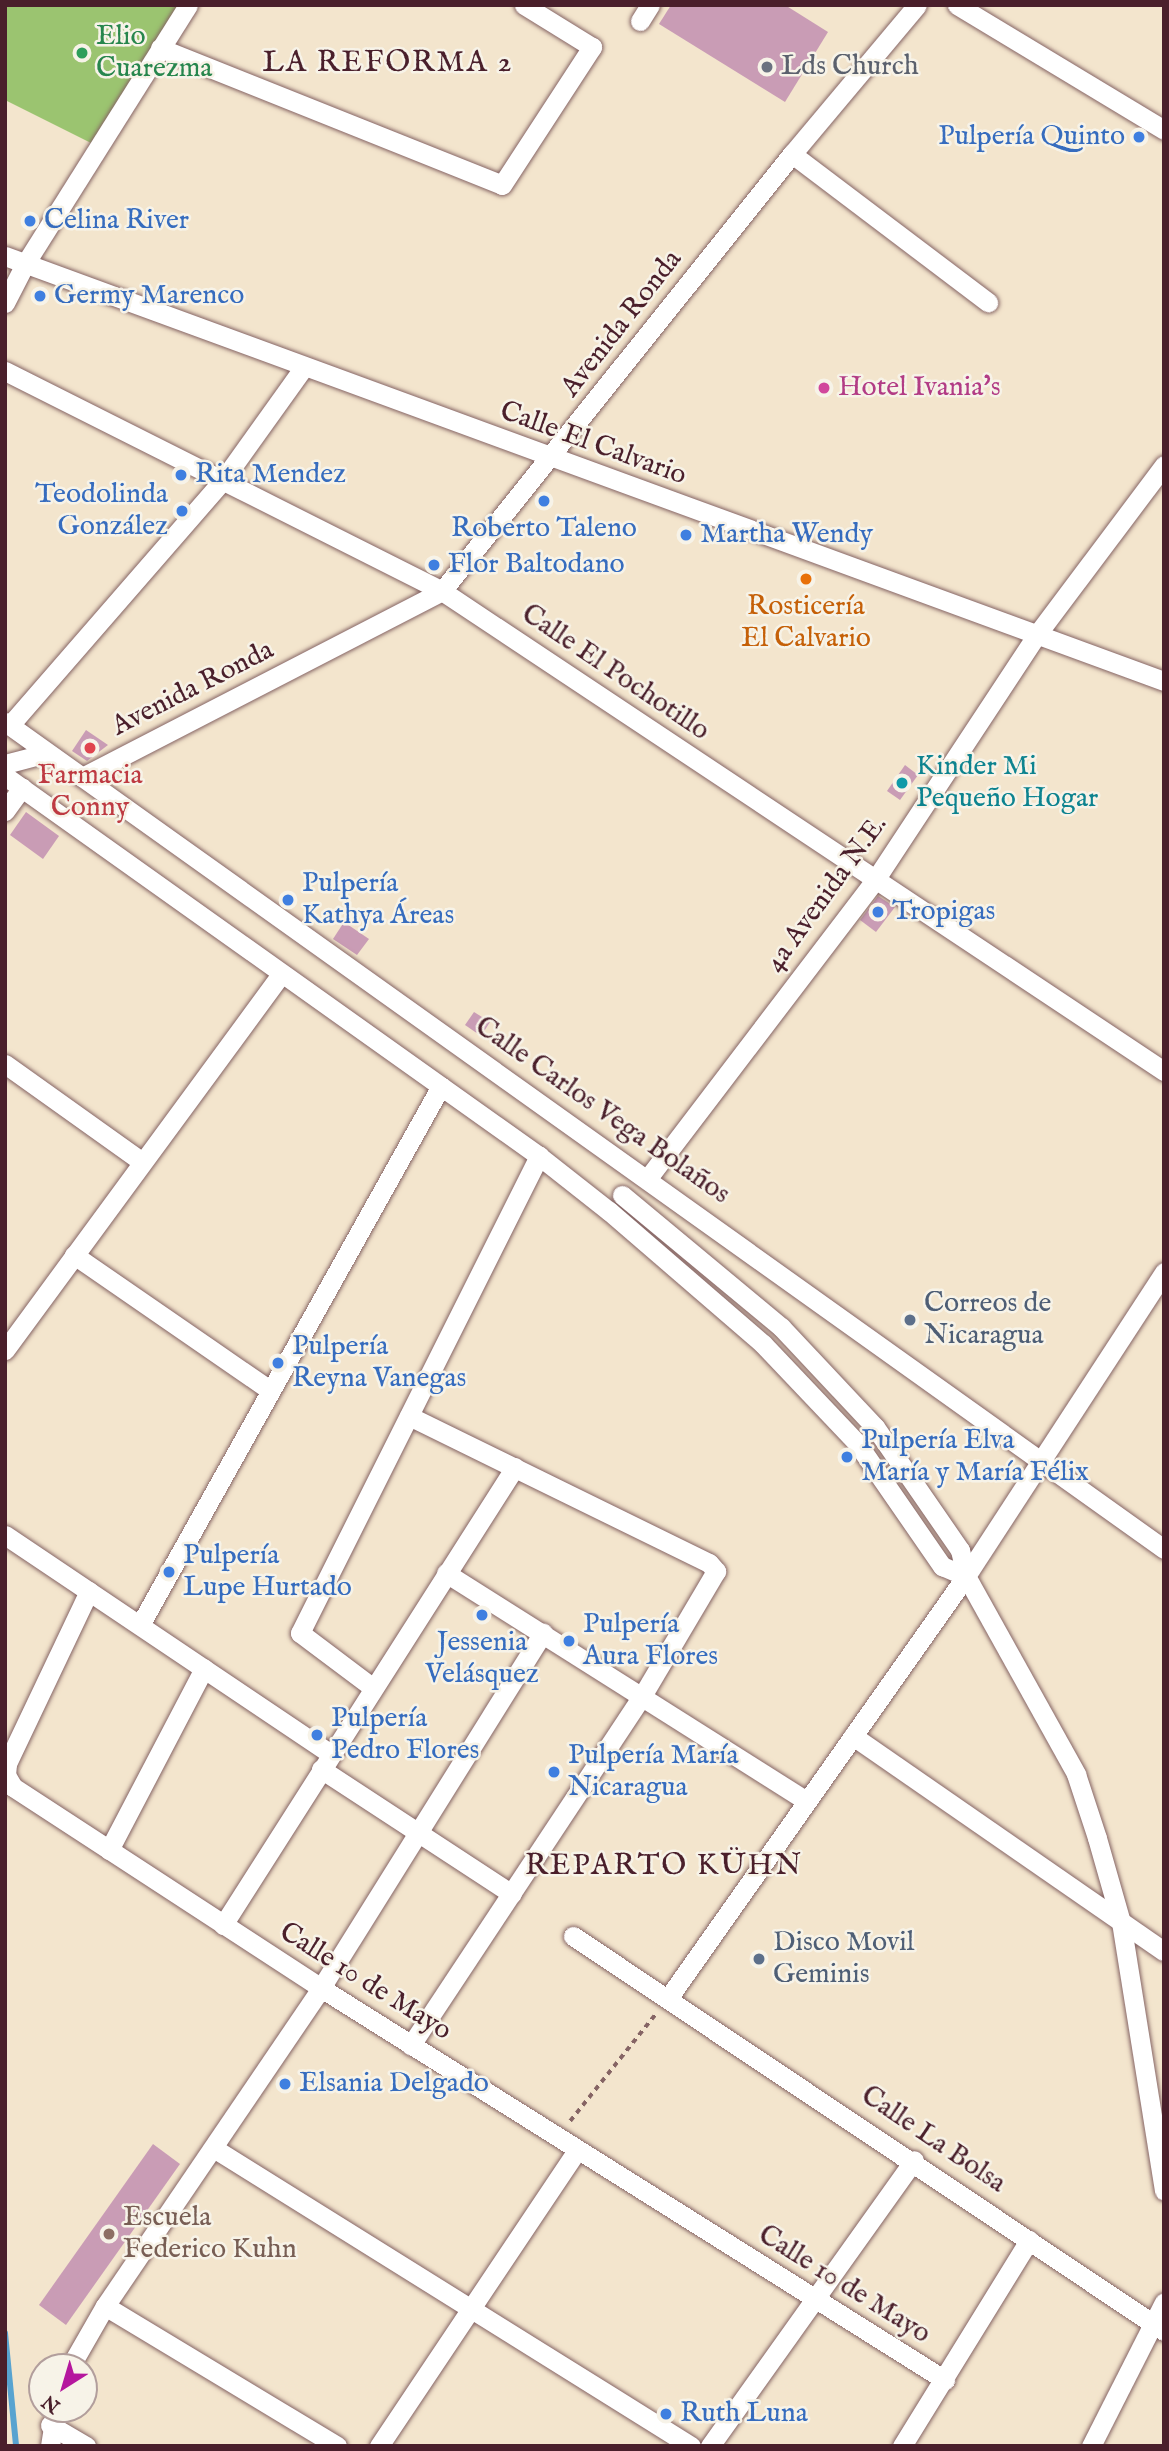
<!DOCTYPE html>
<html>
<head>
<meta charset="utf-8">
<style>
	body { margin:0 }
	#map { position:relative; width:1169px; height:2451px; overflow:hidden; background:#f3e5cd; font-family:"IM FELL English",serif }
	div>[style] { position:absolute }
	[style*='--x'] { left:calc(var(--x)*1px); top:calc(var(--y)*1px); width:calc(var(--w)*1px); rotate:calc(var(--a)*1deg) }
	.green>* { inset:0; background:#9bc470 }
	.stream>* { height:6px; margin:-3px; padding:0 3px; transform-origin:3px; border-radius:3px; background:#58a3d0 }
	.building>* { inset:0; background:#c99cb5 }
	.path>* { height:3.5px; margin-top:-1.75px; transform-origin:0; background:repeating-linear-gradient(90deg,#856464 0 5px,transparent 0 10px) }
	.roads { filter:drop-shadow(0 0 2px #856464) drop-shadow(0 0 2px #856464) }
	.minor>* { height:19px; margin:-9.5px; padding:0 9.5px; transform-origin:9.5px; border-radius:9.5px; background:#fff }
	.dots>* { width:19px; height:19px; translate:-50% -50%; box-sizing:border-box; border:4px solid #f7f3e8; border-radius:50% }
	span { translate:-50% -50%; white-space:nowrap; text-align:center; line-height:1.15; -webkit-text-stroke:5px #f7f3e8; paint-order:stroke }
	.leisure-label { font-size:28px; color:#27864d }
	.left { translate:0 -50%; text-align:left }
	.worship-label { font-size:28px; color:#5b616d }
	.shop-label { font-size:28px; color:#366cbe }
	.right { translate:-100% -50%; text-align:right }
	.street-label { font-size:28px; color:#4a1f2b }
	.hotel-label { font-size:28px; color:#b23c85 }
	.food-label { font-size:28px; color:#c56008 }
	.culture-label { font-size:28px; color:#0d838f }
	.health-label { font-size:28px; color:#be3a42 }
	.service-label { font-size:28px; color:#4e5e75 }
	.education-label { font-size:28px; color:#785e54 }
	.neighbourhood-label { font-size:30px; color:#4a1f2b; letter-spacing:2px }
	.frame { position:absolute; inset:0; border:7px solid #4a1f2b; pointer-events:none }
	.north { position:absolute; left:28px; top:2353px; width:70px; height:70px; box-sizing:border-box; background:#f7f3e8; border:2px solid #b29e9c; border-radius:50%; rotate:217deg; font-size:19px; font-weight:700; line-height:28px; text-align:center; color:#4a1f2b }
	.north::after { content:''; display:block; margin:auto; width:24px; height:32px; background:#b5179e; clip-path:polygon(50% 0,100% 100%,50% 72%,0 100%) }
</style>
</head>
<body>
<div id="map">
	<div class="green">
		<div style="clip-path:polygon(5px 5px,188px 5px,97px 146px,5px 100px)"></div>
	</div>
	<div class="stream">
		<div style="--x:5;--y:2333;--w:114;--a:84.4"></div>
	</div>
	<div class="building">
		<div style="clip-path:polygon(671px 5px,785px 5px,828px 32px,785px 102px,659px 24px)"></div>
		<div style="clip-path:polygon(86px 730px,108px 745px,87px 761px,72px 751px)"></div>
		<div style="clip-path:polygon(905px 765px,918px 775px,900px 800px,887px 791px)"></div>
		<div style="clip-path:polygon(26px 812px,59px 836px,43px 859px,10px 835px)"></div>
		<div style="clip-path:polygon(878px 896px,895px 907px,876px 932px,860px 920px)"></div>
		<div style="clip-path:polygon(344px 922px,369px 939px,357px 955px,333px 939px)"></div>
		<div style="clip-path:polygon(474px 1012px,490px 1022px,481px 1036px,465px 1025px)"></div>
		<div style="clip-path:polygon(153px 2144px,180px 2164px,66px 2325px,39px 2305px)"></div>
	</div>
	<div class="path">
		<div style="--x:570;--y:2121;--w:136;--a:-51.3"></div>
	</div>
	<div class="roads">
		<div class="minor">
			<div style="--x:957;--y:5;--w:242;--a:31.1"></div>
			<div style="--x:640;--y:21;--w:19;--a:-58"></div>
			<div style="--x:160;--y:48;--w:368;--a:21.8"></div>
			<div style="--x:502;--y:185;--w:165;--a:-56.9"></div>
			<div style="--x:592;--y:47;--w:80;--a:-148.3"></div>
			<div style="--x:792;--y:154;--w:246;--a:37.1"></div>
			<div style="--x:5;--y:256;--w:1234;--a:20.14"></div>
			<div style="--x:5;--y:303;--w:44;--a:-62.9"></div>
			<div style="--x:25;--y:264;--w:306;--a:-57.8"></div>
			<div style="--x:5;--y:371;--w:489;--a:26.7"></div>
			<div style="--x:442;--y:591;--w:867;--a:33.62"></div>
			<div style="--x:5;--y:722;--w:1424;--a:35.51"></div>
			<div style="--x:10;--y:725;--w:325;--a:-49"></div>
			<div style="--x:223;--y:480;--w:139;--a:-54.4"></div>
			<div style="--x:5;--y:764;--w:43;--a:-14.7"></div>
			<div style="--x:5;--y:776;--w:655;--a:35.44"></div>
			<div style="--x:539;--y:1156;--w:89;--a:38.2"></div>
			<div style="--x:609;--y:1211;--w:203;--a:40.8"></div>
			<div style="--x:763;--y:1344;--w:137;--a:46.5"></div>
			<div style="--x:857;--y:1443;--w:150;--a:55.4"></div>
			<div style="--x:942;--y:1566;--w:26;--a:23"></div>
			<div style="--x:82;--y:777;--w:405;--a:-27.3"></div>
			<div style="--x:442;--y:591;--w:560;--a:-51.31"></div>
			<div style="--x:792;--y:154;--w:194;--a:-50"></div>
			<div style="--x:5;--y:811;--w:29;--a:-54"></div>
			<div style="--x:5;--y:1064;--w:167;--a:35.5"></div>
			<div style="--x:648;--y:1178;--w:375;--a:-52.7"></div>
			<div style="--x:875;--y:880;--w:296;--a:-56.6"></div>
			<div style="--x:1038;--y:633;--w:210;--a:-53.1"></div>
			<div style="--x:622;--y:1195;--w:207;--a:39.7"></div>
			<div style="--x:781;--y:1327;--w:137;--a:46.8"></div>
			<div style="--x:875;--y:1427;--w:150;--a:55.4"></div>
			<div style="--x:960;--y:1550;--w:27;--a:77"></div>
			<div style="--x:966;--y:1576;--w:227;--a:60.9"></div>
			<div style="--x:1076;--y:1774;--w:67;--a:71.8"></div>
			<div style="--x:1097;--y:1838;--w:87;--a:74.1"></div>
			<div style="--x:1121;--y:1922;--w:272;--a:80.9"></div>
			<div style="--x:74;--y:1255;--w:238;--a:34.6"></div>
			<div style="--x:5;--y:1350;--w:466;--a:-53.7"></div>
			<div style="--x:409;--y:1416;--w:334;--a:26.1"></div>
			<div style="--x:709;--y:1563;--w:11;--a:49"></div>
			<div style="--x:716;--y:1571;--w:145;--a:120.6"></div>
			<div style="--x:642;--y:1696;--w:419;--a:123.5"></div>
			<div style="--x:5;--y:1535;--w:391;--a:33.9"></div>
			<div style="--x:446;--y:1573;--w:426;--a:32.3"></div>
			<div style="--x:89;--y:1591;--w:191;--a:115.4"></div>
			<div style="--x:7;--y:1764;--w:11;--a:95"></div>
			<div style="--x:6;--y:1775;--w:14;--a:60"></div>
			<div style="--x:13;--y:1787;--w:368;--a:33.1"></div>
			<div style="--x:321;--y:1988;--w:737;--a:32.14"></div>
			<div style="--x:140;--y:1625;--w:617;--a:-60.82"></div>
			<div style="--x:372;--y:1687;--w:90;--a:-143.1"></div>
			<div style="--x:300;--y:1633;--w:534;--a:-63.39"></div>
			<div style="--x:853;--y:1736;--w:378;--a:34.7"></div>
			<div style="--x:321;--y:1769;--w:228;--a:33.2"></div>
			<div style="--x:109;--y:1850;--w:205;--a:-62.4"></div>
			<div style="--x:223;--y:1925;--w:543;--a:-57.48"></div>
			<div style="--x:573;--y:1936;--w:711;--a:33.76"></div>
			<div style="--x:669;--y:1997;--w:515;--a:-54.8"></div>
			<div style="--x:966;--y:1576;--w:363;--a:-56.9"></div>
			<div style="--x:215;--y:2149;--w:561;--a:31.96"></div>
			<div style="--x:105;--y:2306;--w:271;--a:31.1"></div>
			<div style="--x:70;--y:2367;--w:70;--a:-60.2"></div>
			<div style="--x:105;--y:2306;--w:384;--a:-55.8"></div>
			<div style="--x:321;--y:1988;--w:419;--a:-58"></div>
			<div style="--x:50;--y:2425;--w:42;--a:30.3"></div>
			<div style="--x:50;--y:2446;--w:37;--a:-81"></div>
			<div style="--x:379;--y:2446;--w:356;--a:-56.2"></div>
			<div style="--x:710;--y:2446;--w:351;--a:-54.5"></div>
			<div style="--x:902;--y:2446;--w:242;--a:-58.3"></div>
			<div style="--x:1091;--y:2446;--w:161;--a:-63.1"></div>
		</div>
	</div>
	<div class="dots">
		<div style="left:82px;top:53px;background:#2e9e5b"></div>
		<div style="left:767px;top:67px;background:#6b7280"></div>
		<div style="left:1139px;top:137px;background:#3f7fe0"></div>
		<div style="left:30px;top:221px;background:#3f7fe0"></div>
		<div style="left:40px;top:296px;background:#3f7fe0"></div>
		<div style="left:824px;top:388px;background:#d1479c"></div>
		<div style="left:181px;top:475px;background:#3f7fe0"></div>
		<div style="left:544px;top:501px;background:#3f7fe0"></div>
		<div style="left:182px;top:511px;background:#3f7fe0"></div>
		<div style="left:686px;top:535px;background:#3f7fe0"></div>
		<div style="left:434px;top:565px;background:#3f7fe0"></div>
		<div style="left:806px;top:579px;background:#e8710a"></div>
		<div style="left:90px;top:748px;background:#e0444e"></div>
		<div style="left:902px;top:783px;background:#0f9aa8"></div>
		<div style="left:288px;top:900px;background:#3f7fe0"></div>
		<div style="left:878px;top:912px;background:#3f7fe0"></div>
		<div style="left:910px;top:1320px;background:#5c6f8a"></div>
		<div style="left:278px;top:1363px;background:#3f7fe0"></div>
		<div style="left:847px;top:1457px;background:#3f7fe0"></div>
		<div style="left:169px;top:1572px;background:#3f7fe0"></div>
		<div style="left:482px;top:1615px;background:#3f7fe0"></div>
		<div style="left:569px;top:1641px;background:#3f7fe0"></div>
		<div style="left:317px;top:1735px;background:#3f7fe0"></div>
		<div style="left:554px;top:1772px;background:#3f7fe0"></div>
		<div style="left:759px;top:1959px;background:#5c6f8a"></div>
		<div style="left:285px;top:2084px;background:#3f7fe0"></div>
		<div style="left:109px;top:2234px;background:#8d6e63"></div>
		<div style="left:666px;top:2414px;background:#3f7fe0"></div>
	</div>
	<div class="leisure-label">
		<span class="left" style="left:96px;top:53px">Elio<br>Cuarezma</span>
	</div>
	<div class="worship-label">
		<span class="left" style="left:781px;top:67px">Lds Church</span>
	</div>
	<div class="shop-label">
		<span class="right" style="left:1125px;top:137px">Pulpería Quinto</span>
		<span class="left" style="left:44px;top:221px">Celina River</span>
		<span class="left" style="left:54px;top:296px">Germy Marenco</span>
		<span class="left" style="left:195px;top:475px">Rita Mendez</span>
		<span class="right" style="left:168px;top:511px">Teodolinda<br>González</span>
		<span style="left:544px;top:529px">Roberto Taleno</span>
		<span class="left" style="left:700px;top:535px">Martha Wendy</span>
		<span class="left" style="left:448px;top:565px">Flor Baltodano</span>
		<span class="left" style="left:302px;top:900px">Pulpería<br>Kathya Áreas</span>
		<span class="left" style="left:892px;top:912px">Tropigas</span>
		<span class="left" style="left:292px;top:1363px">Pulpería<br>Reyna Vanegas</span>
		<span class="left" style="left:861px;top:1457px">Pulpería Elva<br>María y María Félix</span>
		<span class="left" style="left:183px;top:1572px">Pulpería<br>Lupe Hurtado</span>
		<span class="left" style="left:583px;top:1641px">Pulpería<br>Aura Flores</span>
		<span style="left:482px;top:1659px">Jessenia<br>Velásquez</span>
		<span class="left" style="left:331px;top:1735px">Pulpería<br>Pedro Flores</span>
		<span class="left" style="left:568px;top:1772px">Pulpería María<br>Nicaragua</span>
		<span class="left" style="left:299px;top:2084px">Elsania Delgado</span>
		<span class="left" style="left:680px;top:2414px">Ruth Luna</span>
	</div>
	<div class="street-label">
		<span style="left:622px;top:324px;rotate:-52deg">Avenida Ronda</span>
		<span style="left:593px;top:444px;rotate:20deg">Calle El Calvario</span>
		<span style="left:615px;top:673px;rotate:34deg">Calle El Pochotillo</span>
		<span style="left:193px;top:689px;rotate:-27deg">Avenida Ronda</span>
		<span style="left:827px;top:894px;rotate:-54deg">4a Avenida N.E.</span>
		<span style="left:602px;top:1111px;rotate:35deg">Calle Carlos Vega Bolaños</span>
		<span style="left:365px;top:1982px;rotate:32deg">Calle 10 de Mayo</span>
		<span style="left:933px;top:2140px;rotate:34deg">Calle La Bolsa</span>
		<span style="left:844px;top:2285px;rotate:32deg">Calle 10 de Mayo</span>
	</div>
	<div class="hotel-label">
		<span class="left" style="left:838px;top:388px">Hotel Ivania's</span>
	</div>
	<div class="food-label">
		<span style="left:806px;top:623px">Rosticería<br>El Calvario</span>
	</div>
	<div class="culture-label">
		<span class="left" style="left:916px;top:783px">Kinder Mi<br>Pequeño Hogar</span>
	</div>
	<div class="health-label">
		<span style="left:90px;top:792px">Farmacia<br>Conny</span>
	</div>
	<div class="service-label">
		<span class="left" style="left:924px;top:1320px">Correos de<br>Nicaragua</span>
		<span class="left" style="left:773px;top:1959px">Disco Movil<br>Geminis</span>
	</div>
	<div class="education-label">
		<span class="left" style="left:123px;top:2234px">Escuela<br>Federico Kuhn</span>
	</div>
	<div class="neighbourhood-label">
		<span style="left:388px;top:63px">LA REFORMA 2</span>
		<span style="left:664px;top:1866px">REPARTO KÜHN</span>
	</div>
	<div class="frame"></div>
	<div class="north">N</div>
</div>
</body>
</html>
